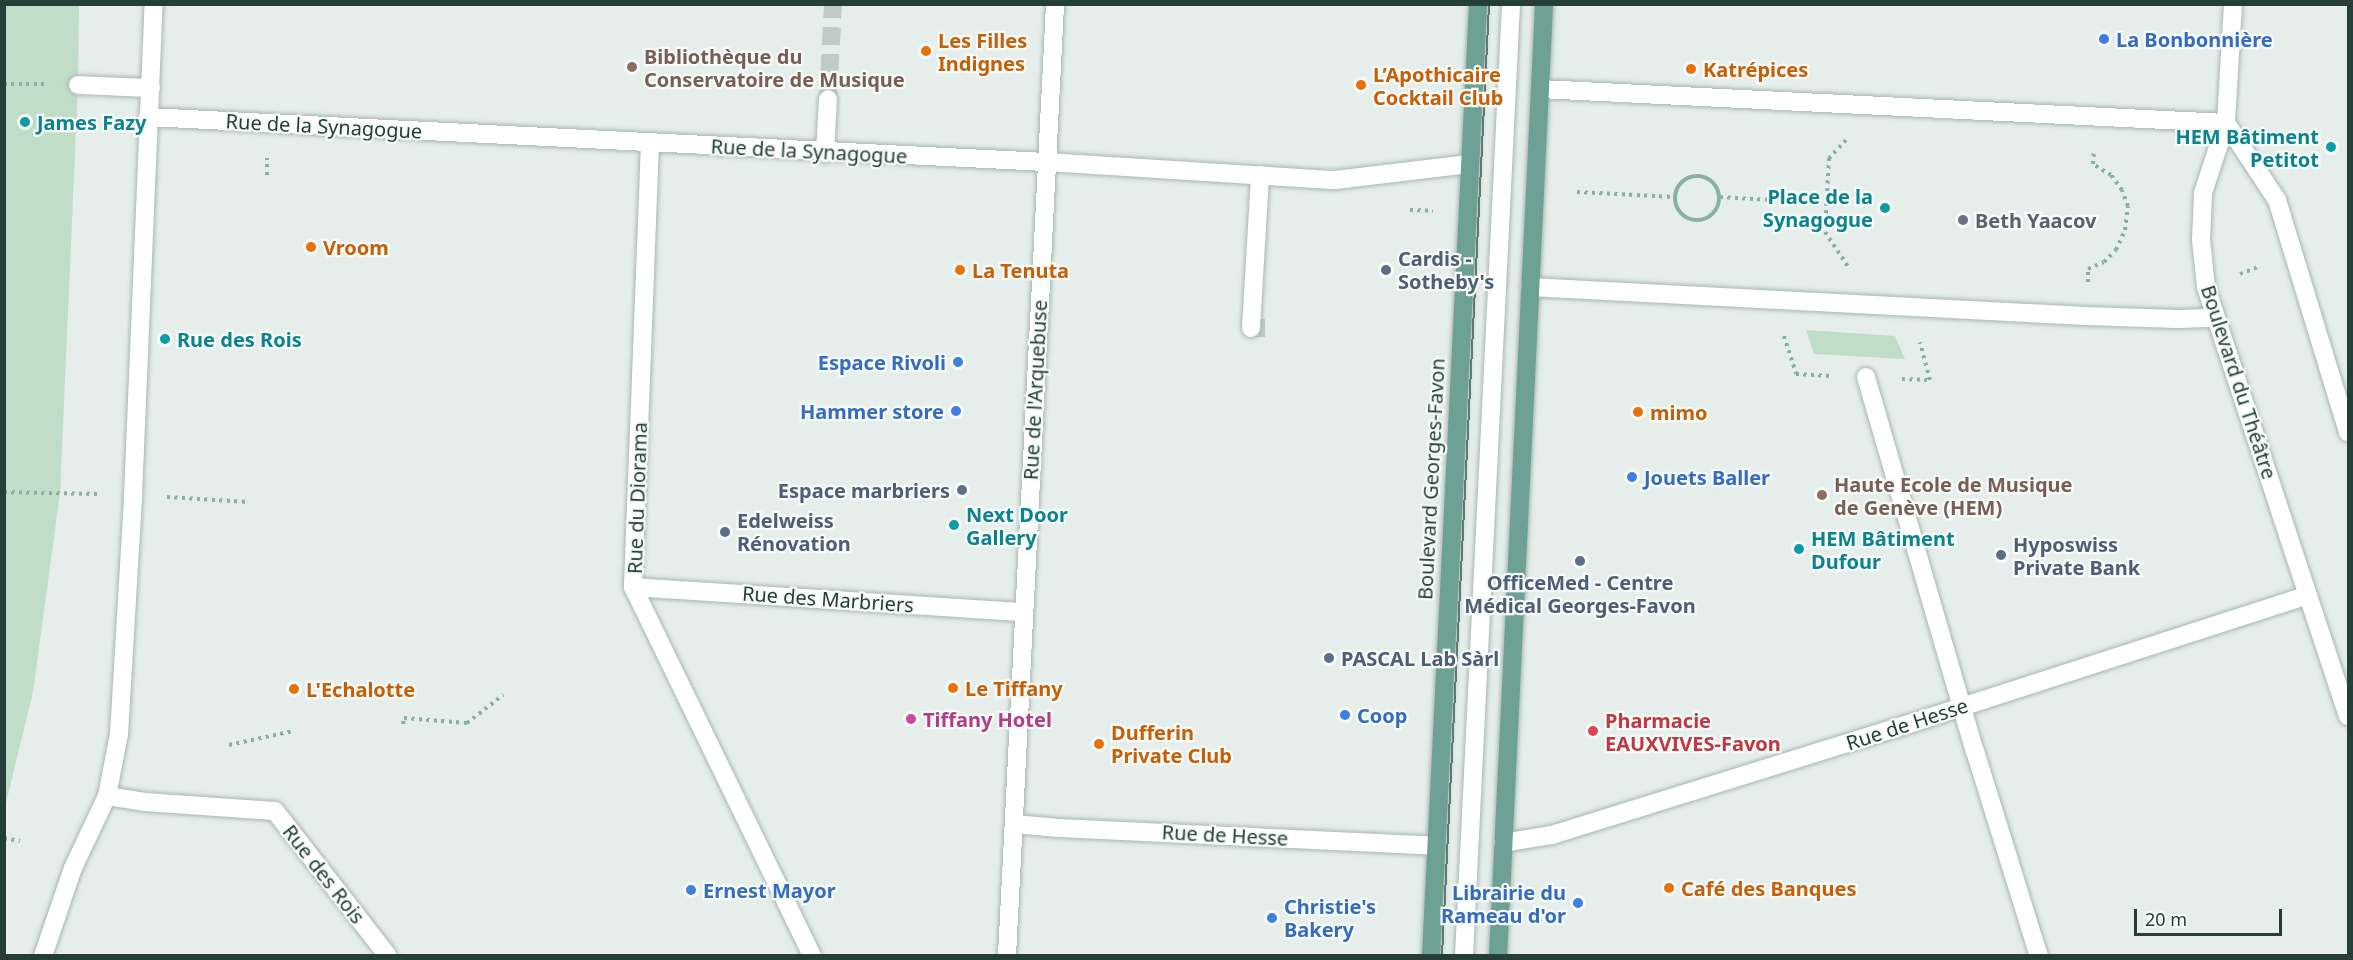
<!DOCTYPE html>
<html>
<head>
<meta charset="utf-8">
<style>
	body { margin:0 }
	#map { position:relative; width:2353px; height:960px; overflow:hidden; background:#e5eeea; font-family:"Noto Sans",sans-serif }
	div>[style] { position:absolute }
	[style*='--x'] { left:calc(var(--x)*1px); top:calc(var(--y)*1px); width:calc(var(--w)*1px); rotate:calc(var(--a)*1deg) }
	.green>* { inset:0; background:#c0ddc8 }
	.minor-tunnel>* { height:18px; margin-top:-9px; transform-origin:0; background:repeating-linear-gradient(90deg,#bfcbc6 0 18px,transparent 0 27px) }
	.path>* { height:4px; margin-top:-2px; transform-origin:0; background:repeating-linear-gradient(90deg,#88b0a3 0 3px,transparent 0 7.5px) }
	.path>.ring { margin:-2px; padding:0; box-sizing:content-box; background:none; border:4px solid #88b0a3; border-radius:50% }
	.roads { filter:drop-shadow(0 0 2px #a8b6b1) drop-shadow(0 0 2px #a8b6b1) }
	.minor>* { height:18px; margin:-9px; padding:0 9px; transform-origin:9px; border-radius:9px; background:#fff }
	.major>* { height:18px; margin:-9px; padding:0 9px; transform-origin:9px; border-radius:9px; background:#6ca194 }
	.tram>* { height:1.5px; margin:-0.75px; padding:0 0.75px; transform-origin:0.75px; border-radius:0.75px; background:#607a73 }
	.dots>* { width:16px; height:16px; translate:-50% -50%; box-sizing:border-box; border:3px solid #f6faf8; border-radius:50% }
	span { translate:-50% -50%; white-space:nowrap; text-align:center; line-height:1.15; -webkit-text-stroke:4.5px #f6faf8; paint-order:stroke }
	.shop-label { font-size:20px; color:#366cbe; font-weight:700 }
	.left { translate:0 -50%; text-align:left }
	.right { translate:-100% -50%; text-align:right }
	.food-label { font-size:20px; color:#c56008; font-weight:700 }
	.education-label { font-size:20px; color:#785e54; font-weight:700 }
	.culture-label { font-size:20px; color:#0d838f; font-weight:700 }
	.street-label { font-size:20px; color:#253f38 }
	.worship-label { font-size:20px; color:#5b616d; font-weight:700 }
	.service-label { font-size:20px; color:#4e5e75; font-weight:700 }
	.hotel-label { font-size:20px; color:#b23c85; font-weight:700 }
	.health-label { font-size:20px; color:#be3a42; font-weight:700 }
	.frame { position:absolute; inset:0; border:6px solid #253f38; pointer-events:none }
	.scale { position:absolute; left:2134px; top:909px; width:148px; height:27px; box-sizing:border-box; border:3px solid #253f38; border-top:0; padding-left:8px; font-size:18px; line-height:21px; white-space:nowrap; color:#253f38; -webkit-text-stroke:4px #f6faf8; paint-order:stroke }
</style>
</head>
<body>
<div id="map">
	<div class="green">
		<div style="clip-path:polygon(5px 5px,79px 5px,78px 85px,60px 493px,33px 692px,5px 807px)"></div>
		<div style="clip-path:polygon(1806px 330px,1895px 336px,1905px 359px,1814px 354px)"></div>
	</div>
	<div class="minor-tunnel">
		<div style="--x:828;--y:99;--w:95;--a:-87"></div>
		<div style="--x:1251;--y:328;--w:14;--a:0"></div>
	</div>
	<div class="path">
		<div style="--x:4;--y:84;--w:41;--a:0"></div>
		<div style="--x:1846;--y:140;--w:25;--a:133"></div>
		<div style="--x:1829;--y:158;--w:74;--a:93.1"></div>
		<div style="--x:1825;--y:232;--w:43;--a:56.3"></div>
		<div style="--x:267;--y:175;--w:17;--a:-90"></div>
		<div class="ring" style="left:1675px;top:176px;width:40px;height:40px"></div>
		<div style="--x:1577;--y:192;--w:98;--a:2.9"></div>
		<div style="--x:1720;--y:197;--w:119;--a:3.4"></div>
		<div style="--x:1410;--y:210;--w:23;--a:2"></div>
		<div style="--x:2240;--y:274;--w:22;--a:-21"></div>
		<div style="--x:2088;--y:282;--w:13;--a:-90"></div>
		<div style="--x:2088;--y:269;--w:17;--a:-24"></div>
		<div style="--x:2104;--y:262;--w:17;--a:-45"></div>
		<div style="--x:2116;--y:250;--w:22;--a:-66"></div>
		<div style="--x:2125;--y:230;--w:24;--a:-83"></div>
		<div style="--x:2128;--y:206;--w:17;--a:-111"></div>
		<div style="--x:2122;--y:190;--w:19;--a:-126"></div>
		<div style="--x:2111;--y:175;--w:21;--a:-149"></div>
		<div style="--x:2093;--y:164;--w:13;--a:-86"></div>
		<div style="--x:1784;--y:336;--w:40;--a:72"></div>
		<div style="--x:1796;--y:374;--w:36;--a:3"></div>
		<div style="--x:1902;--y:379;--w:28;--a:2"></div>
		<div style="--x:1930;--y:380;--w:39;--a:-105"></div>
		<div style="--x:4;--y:492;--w:93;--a:1.2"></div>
		<div style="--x:167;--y:497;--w:81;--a:3.5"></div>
		<div style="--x:403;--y:724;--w:6;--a:-81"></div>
		<div style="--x:404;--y:718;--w:63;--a:4.5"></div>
		<div style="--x:467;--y:723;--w:46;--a:-37.9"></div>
		<div style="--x:229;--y:745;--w:66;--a:-12.3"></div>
		<div style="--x:4;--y:838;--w:16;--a:11"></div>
	</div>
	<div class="roads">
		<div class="minor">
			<div style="--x:2233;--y:4;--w:119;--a:93.4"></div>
			<div style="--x:2226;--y:123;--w:74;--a:108.2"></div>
			<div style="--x:2203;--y:193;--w:47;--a:92.4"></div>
			<div style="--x:2201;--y:240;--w:47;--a:83.9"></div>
			<div style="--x:2206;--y:287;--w:452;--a:71.7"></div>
			<div style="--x:78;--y:85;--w:73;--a:2.4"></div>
			<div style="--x:1540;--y:89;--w:687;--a:2.84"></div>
			<div style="--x:148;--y:117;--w:900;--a:2.87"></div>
			<div style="--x:1047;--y:162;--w:289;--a:3.6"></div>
			<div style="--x:1335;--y:180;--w:135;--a:-6.8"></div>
			<div style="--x:2226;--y:123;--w:92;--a:56.5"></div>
			<div style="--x:2277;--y:200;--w:243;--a:73"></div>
			<div style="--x:650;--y:143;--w:444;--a:92.2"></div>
			<div style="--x:633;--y:587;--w:410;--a:64.1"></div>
			<div style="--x:825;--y:153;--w:54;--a:-86.8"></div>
			<div style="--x:1530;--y:287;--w:557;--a:2.99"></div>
			<div style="--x:2086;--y:316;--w:92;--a:1.9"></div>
			<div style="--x:2178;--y:319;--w:37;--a:-2"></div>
			<div style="--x:1251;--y:328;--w:153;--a:-86.6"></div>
			<div style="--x:1866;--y:377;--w:390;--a:73.8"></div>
			<div style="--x:1975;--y:751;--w:215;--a:72.7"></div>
			<div style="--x:633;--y:587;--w:391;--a:3.7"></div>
			<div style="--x:107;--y:796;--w:38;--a:9"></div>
			<div style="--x:145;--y:802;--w:130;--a:4"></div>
			<div style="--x:275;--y:811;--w:184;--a:52.1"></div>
			<div style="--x:1014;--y:824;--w:45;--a:5.1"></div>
			<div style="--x:1059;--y:828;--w:377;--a:2.7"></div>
			<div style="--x:1503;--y:843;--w:50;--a:-9.3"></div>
			<div style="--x:1552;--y:835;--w:374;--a:-17.3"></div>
			<div style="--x:1909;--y:724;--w:419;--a:-17.9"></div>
			<div style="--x:43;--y:956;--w:93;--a:-71.2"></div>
			<div style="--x:73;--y:868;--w:80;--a:-64.7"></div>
			<div style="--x:107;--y:796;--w:63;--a:-79"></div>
			<div style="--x:119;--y:734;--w:238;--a:-86.6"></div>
			<div style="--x:133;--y:496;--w:492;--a:-87.6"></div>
			<div style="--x:1007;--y:956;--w:953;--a:-87.11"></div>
			<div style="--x:1464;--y:956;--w:953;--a:-87.17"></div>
		</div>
		<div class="major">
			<div style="--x:1431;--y:956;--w:953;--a:-87.17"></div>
			<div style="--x:1498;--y:956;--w:953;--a:-87.23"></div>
		</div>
	</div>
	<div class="tram">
		<div style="--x:1442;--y:956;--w:953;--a:-87.17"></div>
	</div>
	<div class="dots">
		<div style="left:2104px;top:39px;background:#3f7fe0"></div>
		<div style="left:926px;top:51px;background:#e8710a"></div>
		<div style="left:632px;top:67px;background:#8d6e63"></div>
		<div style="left:1691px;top:69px;background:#e8710a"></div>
		<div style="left:1361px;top:85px;background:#e8710a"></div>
		<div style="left:25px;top:122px;background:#0f9aa8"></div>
		<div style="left:2331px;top:147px;background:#0f9aa8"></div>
		<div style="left:1885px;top:208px;background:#0f9aa8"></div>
		<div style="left:1963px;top:220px;background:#6b7280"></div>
		<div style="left:311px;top:247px;background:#e8710a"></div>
		<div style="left:960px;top:270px;background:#e8710a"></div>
		<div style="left:1386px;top:270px;background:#5c6f8a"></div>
		<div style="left:165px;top:339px;background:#0f9aa8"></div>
		<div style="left:958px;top:362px;background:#3f7fe0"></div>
		<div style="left:956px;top:411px;background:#3f7fe0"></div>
		<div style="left:1638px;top:412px;background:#e8710a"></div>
		<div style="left:1632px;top:477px;background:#3f7fe0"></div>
		<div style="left:962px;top:490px;background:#5c6f8a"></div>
		<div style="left:1822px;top:495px;background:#8d6e63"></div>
		<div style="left:954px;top:525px;background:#0f9aa8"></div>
		<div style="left:725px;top:532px;background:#5c6f8a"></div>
		<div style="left:1799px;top:549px;background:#0f9aa8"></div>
		<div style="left:2001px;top:555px;background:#5c6f8a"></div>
		<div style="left:1580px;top:561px;background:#5c6f8a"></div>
		<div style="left:1329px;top:658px;background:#5c6f8a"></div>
		<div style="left:953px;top:688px;background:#e8710a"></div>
		<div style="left:294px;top:689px;background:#e8710a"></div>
		<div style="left:1345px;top:715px;background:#3f7fe0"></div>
		<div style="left:911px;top:719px;background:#d1479c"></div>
		<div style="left:1593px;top:731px;background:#e0444e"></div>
		<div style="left:1099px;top:744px;background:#e8710a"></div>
		<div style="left:1669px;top:888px;background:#e8710a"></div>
		<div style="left:691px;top:890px;background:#3f7fe0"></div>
		<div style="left:1578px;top:903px;background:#3f7fe0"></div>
		<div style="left:1272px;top:918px;background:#3f7fe0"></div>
	</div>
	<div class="shop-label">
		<span class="left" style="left:2116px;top:39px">La Bonbonnière</span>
		<span class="right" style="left:946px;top:362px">Espace Rivoli</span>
		<span class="right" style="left:944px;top:411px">Hammer store</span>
		<span class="left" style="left:1644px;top:477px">Jouets Baller</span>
		<span class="left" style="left:1357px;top:715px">Coop</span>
		<span class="left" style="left:703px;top:890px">Ernest Mayor</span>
		<span class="right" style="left:1566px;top:904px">Librairie du<br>Rameau d'or</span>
		<span class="left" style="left:1284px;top:918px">Christie's<br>Bakery</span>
	</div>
	<div class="food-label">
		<span class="left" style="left:938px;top:52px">Les Filles<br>Indignes</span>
		<span class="left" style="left:1703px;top:69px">Katrépices</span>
		<span class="left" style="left:1373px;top:86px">L’Apothicaire<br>Cocktail Club</span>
		<span class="left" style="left:323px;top:247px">Vroom</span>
		<span class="left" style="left:972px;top:270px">La Tenuta</span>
		<span class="left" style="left:1650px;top:412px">mimo</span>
		<span class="left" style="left:965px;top:688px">Le Tiffany</span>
		<span class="left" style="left:306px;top:689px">L'Echalotte</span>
		<span class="left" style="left:1111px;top:744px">Dufferin<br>Private Club</span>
		<span class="left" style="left:1681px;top:888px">Café des Banques</span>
	</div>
	<div class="education-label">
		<span class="left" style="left:644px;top:68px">Bibliothèque du<br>Conservatoire de Musique</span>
		<span class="left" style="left:1834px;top:496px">Haute Ecole de Musique<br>de Genève (HEM)</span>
	</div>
	<div class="culture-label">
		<span class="left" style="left:37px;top:122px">James Fazy</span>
		<span class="right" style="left:2319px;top:148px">HEM Bâtiment<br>Petitot</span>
		<span class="right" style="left:1873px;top:208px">Place de la<br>Synagogue</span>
		<span class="left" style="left:177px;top:339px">Rue des Rois</span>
		<span class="left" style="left:966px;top:526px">Next Door<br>Gallery</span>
		<span class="left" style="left:1811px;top:550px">HEM Bâtiment<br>Dufour</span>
	</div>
	<div class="street-label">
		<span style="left:324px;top:126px;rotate:3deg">Rue de la Synagogue</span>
		<span style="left:809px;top:151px;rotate:3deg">Rue de la Synagogue</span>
		<span style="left:2239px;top:382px;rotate:72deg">Boulevard du Théâtre</span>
		<span style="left:1035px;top:390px;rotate:-87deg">Rue de l'Arquebuse</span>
		<span style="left:1431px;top:479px;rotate:-87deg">Boulevard Georges-Favon</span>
		<span style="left:637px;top:498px;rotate:-88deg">Rue du Diorama</span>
		<span style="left:828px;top:599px;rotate:4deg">Rue des Marbriers</span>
		<span style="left:1907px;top:724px;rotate:-18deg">Rue de Hesse</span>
		<span style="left:1225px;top:835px;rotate:3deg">Rue de Hesse</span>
		<span style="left:324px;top:874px;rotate:52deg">Rue des Rois</span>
	</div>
	<div class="worship-label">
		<span class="left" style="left:1975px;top:220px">Beth Yaacov</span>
	</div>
	<div class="service-label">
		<span class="left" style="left:1398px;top:270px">Cardis -<br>Sotheby's</span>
		<span class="right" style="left:950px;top:490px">Espace marbriers</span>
		<span class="left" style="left:737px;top:532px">Edelweiss<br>Rénovation</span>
		<span class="left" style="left:2013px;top:556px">Hyposwiss<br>Private Bank</span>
		<span style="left:1580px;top:594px">OfficeMed - Centre<br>Médical Georges-Favon</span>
		<span class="left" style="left:1341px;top:658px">PASCAL Lab Sàrl</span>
	</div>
	<div class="hotel-label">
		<span class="left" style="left:923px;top:719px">Tiffany Hotel</span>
	</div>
	<div class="health-label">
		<span class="left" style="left:1605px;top:732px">Pharmacie<br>EAUXVIVES-Favon</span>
	</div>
	<div class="frame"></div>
	<div class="scale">20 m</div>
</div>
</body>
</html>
